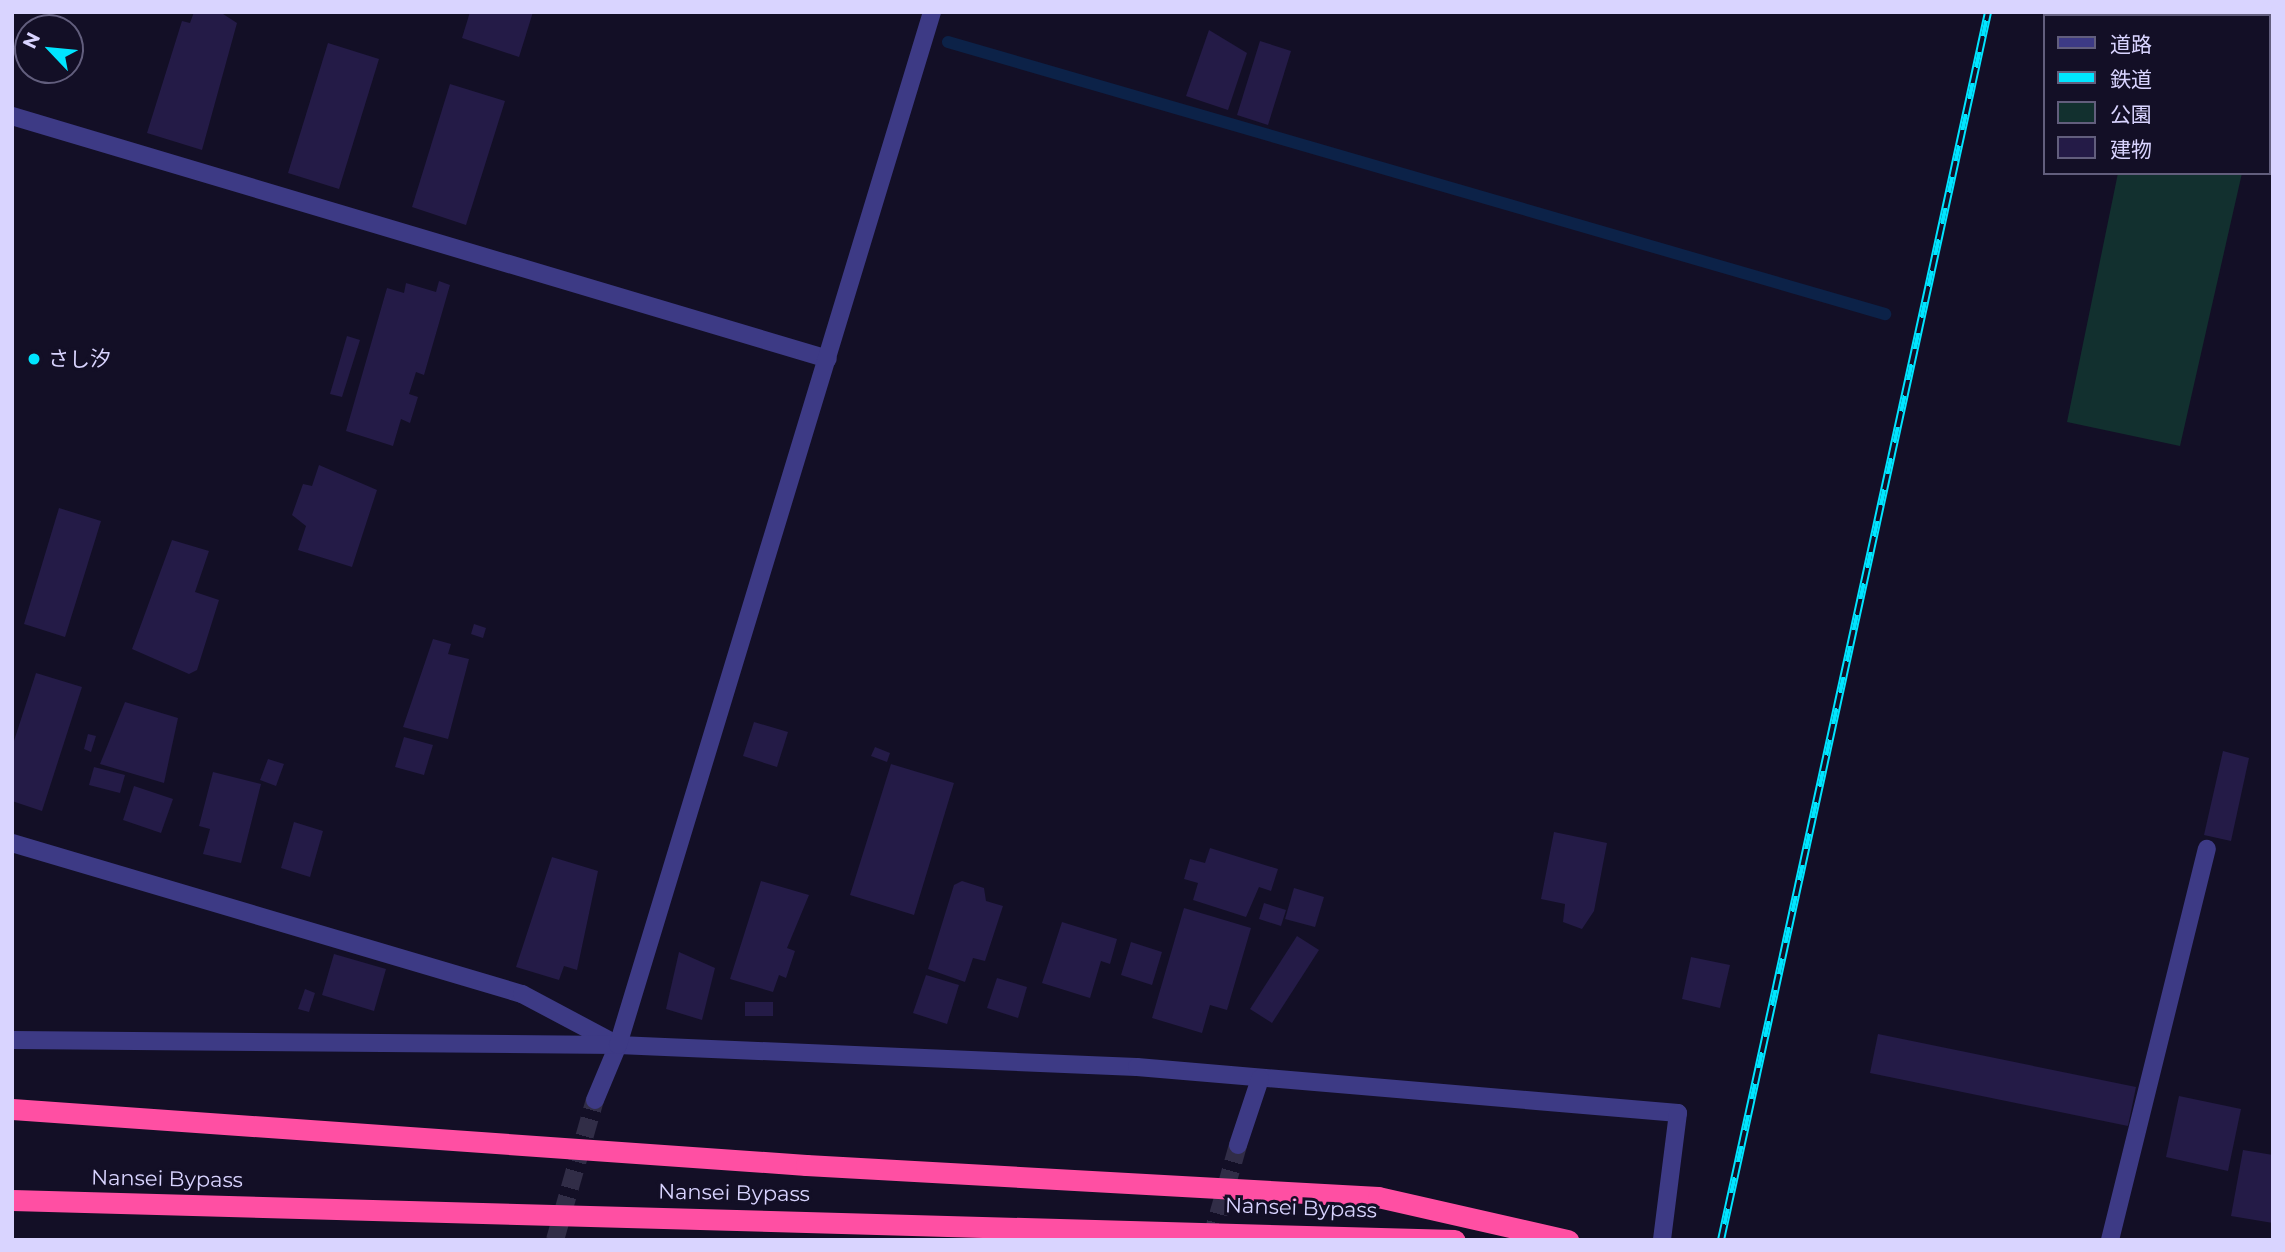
<!DOCTYPE html>
<html>
<head>
<meta charset="utf-8">
<style>
	body { margin:0 }
	#map { position:relative; width:2285px; height:1252px; overflow:hidden; background:#130f26; font-family:Montserrat,"Noto Sans JP",sans-serif }
	div>[style] { position:absolute }
	[style*='--x'] { left:calc(var(--x)*1px); top:calc(var(--y)*1px); width:calc(var(--w)*1px); rotate:calc(var(--a)*1deg) }
	.green>* { inset:0; background:#12302f }
	.stream>* { height:12px; margin:-6px; padding:0 6px; transform-origin:6px; border-radius:6px; background:#0c2248 }
	.building>* { inset:0; background:#241b47 }
	.street-tunnel>* { height:18px; margin-top:-9px; transform-origin:0; background:repeating-linear-gradient(90deg,#312d47 0 18px,transparent 0 27px) }
	.lane>* { height:18px; margin:-9px; padding:0 9px; transform-origin:9px; border-radius:9px; background:#3d3a85 }
	.street>* { height:18px; margin:-9px; padding:0 9px; transform-origin:9px; border-radius:9px; background:#3d3a85 }
	.highway>* { height:21px; margin:-10.5px; padding:0 10.5px; transform-origin:10.5px; border-radius:10.5px; background:#ff4fa3 }
	.rail>* { height:8px; margin-top:-4px; transform-origin:0; background:repeating-linear-gradient(90deg,#130f26 0 16px,#00e5ff 0 32px); box-sizing:border-box; border-block:2px solid #00e5ff }
	.highway-bridge>* { height:21px; margin:-10.5px; padding:0 10.5px; transform-origin:10.5px; border-radius:10.5px; background:#ff4fa3 }
	.dots>* { width:19px; height:19px; translate:-50% -50%; box-sizing:border-box; border:4px solid #130f26; border-radius:50% }
	span { translate:-50% -50%; white-space:nowrap; text-align:center; line-height:1.15; -webkit-text-stroke:6px #130f26; paint-order:stroke }
	.poi-label { font-size:21px; color:#d9d4ff }
	.left { translate:0 -50%; text-align:left }
	.street-label { font-size:21px; color:#d9d4ff }
	.frame { position:absolute; inset:0; border:14px solid #d9d4ff; pointer-events:none }
	.legend { position:absolute; left:2043px; top:14px; width:228px; height:161px; box-sizing:border-box; background:#130f26; border:2px solid #625e7d; margin:0; padding:9px 12px; list-style:none; font-size:21px; color:#d9d4ff }
	.legend li { display:flex; align-items:center; gap:14px; height:35px }
	.legend b { width:35px; border:2px solid #625e7d }
	.north { position:absolute; left:14px; top:14px; width:70px; height:70px; box-sizing:border-box; background:#130f26; border:2px solid #625e7d; border-radius:50%; rotate:296deg; font-size:19px; font-weight:700; line-height:28px; text-align:center; color:#d9d4ff }
	.north::after { content:''; display:block; margin:auto; width:24px; height:32px; background:#00e5ff; clip-path:polygon(50% 0,100% 100%,50% 72%,0 100%) }
</style>
</head>
<body>
<div id="map">
	<div class="green">
		<div style="clip-path:polygon(2118px 173px,2242px 173px,2180px 446px,2067px 422px)"></div>
	</div>
	<div class="stream">
		<div style="--x:948;--y:42;--w:976;--a:16.19"></div>
	</div>
	<div class="building">
		<div style="clip-path:polygon(194px 12px,220px 12px,237px 23px,202px 150px,147px 133px,182px 21px,190px 23px)"></div>
		<div style="clip-path:polygon(470px 12px,533px 12px,519px 57px,462px 38px)"></div>
		<div style="clip-path:polygon(2167px 12px,2223px 12px,2166px 16px)"></div>
		<div style="clip-path:polygon(1209px 30px,1247px 53px,1228px 110px,1186px 96px)"></div>
		<div style="clip-path:polygon(1260px 41px,1291px 51px,1268px 125px,1237px 115px)"></div>
		<div style="clip-path:polygon(328px 43px,379px 59px,339px 189px,288px 173px)"></div>
		<div style="clip-path:polygon(450px 84px,505px 101px,466px 225px,412px 207px)"></div>
		<div style="clip-path:polygon(439px 281px,450px 285px,424px 375px,416px 372px,409px 394px,418px 397px,410px 423px,401px 419px,393px 446px,346px 431px,387px 288px,404px 293px,406px 283px,436px 292px)"></div>
		<div style="clip-path:polygon(347px 336px,360px 340px,342px 397px,330px 394px)"></div>
		<div style="clip-path:polygon(319px 465px,377px 490px,352px 567px,298px 550px,306px 526px,292px 515px,303px 484px,312px 486px)"></div>
		<div style="clip-path:polygon(59px 508px,101px 521px,65px 637px,24px 624px)"></div>
		<div style="clip-path:polygon(172px 540px,209px 551px,195px 592px,219px 600px,197px 670px,189px 674px,132px 649px)"></div>
		<div style="clip-path:polygon(474px 624px,486px 628px,483px 638px,471px 634px)"></div>
		<div style="clip-path:polygon(433px 639px,451px 644px,448px 654px,469px 659px,448px 739px,403px 727px)"></div>
		<div style="clip-path:polygon(36px 673px,82px 687px,42px 811px,12px 801px,12px 747px)"></div>
		<div style="clip-path:polygon(125px 702px,178px 718px,164px 783px,100px 764px)"></div>
		<div style="clip-path:polygon(754px 722px,788px 732px,777px 767px,743px 756px)"></div>
		<div style="clip-path:polygon(88px 734px,96px 736px,91px 752px,84px 749px)"></div>
		<div style="clip-path:polygon(404px 737px,433px 745px,424px 775px,395px 767px)"></div>
		<div style="clip-path:polygon(875px 747px,890px 753px,887px 762px,871px 756px)"></div>
		<div style="clip-path:polygon(2223px 751px,2249px 758px,2231px 841px,2204px 835px)"></div>
		<div style="clip-path:polygon(268px 759px,284px 764px,276px 786px,260px 780px)"></div>
		<div style="clip-path:polygon(891px 764px,954px 783px,914px 915px,850px 895px)"></div>
		<div style="clip-path:polygon(94px 767px,125px 775px,120px 793px,89px 785px)"></div>
		<div style="clip-path:polygon(213px 772px,261px 784px,241px 863px,203px 854px,210px 829px,199px 826px)"></div>
		<div style="clip-path:polygon(134px 786px,173px 799px,161px 833px,123px 820px)"></div>
		<div style="clip-path:polygon(294px 822px,323px 831px,310px 877px,281px 868px)"></div>
		<div style="clip-path:polygon(1554px 832px,1607px 843px,1594px 911px,1582px 929px,1563px 922px,1565px 904px,1541px 899px)"></div>
		<div style="clip-path:polygon(1210px 848px,1278px 869px,1271px 891px,1259px 887px,1246px 917px,1193px 900px,1198px 883px,1184px 879px,1190px 859px,1205px 863px)"></div>
		<div style="clip-path:polygon(552px 857px,598px 871px,577px 970px,564px 966px,559px 980px,516px 967px)"></div>
		<div style="clip-path:polygon(761px 881px,809px 895px,787px 948px,795px 951px,786px 978px,779px 975px,773px 992px,730px 979px)"></div>
		<div style="clip-path:polygon(962px 881px,984px 888px,986px 901px,1003px 906px,985px 961px,973px 958px,965px 982px,928px 969px,954px 885px)"></div>
		<div style="clip-path:polygon(1294px 888px,1324px 897px,1315px 927px,1285px 919px)"></div>
		<div style="clip-path:polygon(1264px 903px,1286px 910px,1281px 926px,1259px 919px)"></div>
		<div style="clip-path:polygon(1184px 908px,1251px 928px,1227px 1010px,1210px 1005px,1202px 1033px,1152px 1018px)"></div>
		<div style="clip-path:polygon(1062px 922px,1117px 939px,1110px 964px,1101px 961px,1090px 998px,1042px 983px)"></div>
		<div style="clip-path:polygon(1297px 936px,1319px 950px,1272px 1023px,1250px 1009px)"></div>
		<div style="clip-path:polygon(1131px 942px,1162px 952px,1152px 985px,1121px 975px)"></div>
		<div style="clip-path:polygon(679px 952px,715px 968px,702px 1020px,666px 1009px)"></div>
		<div style="clip-path:polygon(334px 954px,386px 969px,374px 1011px,322px 995px)"></div>
		<div style="clip-path:polygon(1691px 957px,1730px 965px,1720px 1008px,1682px 999px)"></div>
		<div style="clip-path:polygon(926px 975px,959px 985px,947px 1024px,913px 1013px)"></div>
		<div style="clip-path:polygon(997px 978px,1027px 987px,1018px 1018px,987px 1008px)"></div>
		<div style="clip-path:polygon(305px 989px,315px 993px,309px 1012px,298px 1009px)"></div>
		<div style="clip-path:polygon(745px 1002px,773px 1002px,773px 1016px,745px 1016px)"></div>
		<div style="clip-path:polygon(1878px 1034px,2136px 1087px,2128px 1126px,1870px 1073px)"></div>
		<div style="clip-path:polygon(2179px 1096px,2241px 1109px,2228px 1171px,2166px 1157px)"></div>
		<div style="clip-path:polygon(2243px 1150px,2273px 1155px,2273px 1223px,2231px 1216px)"></div>
	</div>
	<div class="street-tunnel">
		<div style="--x:555;--y:1240;--w:146;--a:-74.1"></div>
		<div style="--x:1211;--y:1240;--w:99;--a:-74.1"></div>
	</div>
	<div class="lane">
		<div style="--x:12;--y:116;--w:851;--a:16.58"></div>
		<div style="--x:12;--y:843;--w:532;--a:16.49"></div>
		<div style="--x:522;--y:994;--w:109;--a:28"></div>
		<div style="--x:618;--y:1045;--w:519;--a:2.43"></div>
		<div style="--x:1137;--y:1067;--w:543;--a:4.86"></div>
		<div style="--x:1678;--y:1113;--w:128;--a:97.2"></div>
		<div style="--x:595;--y:1100;--w:60;--a:-67.3"></div>
		<div style="--x:2110;--y:1240;--w:403;--a:-76.1"></div>
	</div>
	<div class="street">
		<div style="--x:12;--y:1040;--w:606;--a:0.47"></div>
		<div style="--x:618;--y:1045;--w:1080;--a:-73.09"></div>
		<div style="--x:1238;--y:1145;--w:70;--a:-71.6"></div>
	</div>
	<div class="highway">
		<div style="--x:12;--y:1109;--w:796;--a:4.03"></div>
	</div>
	<div class="rail">
		<div style="--x:1721;--y:1240;--w:1257;--a:-77.73"></div>
	</div>
	<div class="highway-bridge">
		<div style="--x:806;--y:1165;--w:573;--a:3.2"></div>
		<div style="--x:1378;--y:1197;--w:195;--a:12.8"></div>
		<div style="--x:12;--y:1200;--w:1443;--a:1.59"></div>
	</div>
	<div class="dots">
		<div style="left:34px;top:359px;background:#00e5ff"></div>
	</div>
	<div class="poi-label">
		<span class="left" style="left:48px;top:359px">さし汐</span>
	</div>
	<div class="street-label">
		<span style="left:167px;top:1179px;rotate:1deg">Nansei Bypass</span>
		<span style="left:734px;top:1193px;rotate:1deg">Nansei Bypass</span>
		<span style="left:1301px;top:1208px;rotate:2deg">Nansei Bypass</span>
	</div>
	<div class="frame"></div>
	<ul class="legend">
	<li><b style="height:9px;background:#3d3a85"></b>道路</li>
	<li><b style="height:9px;background:#00e5ff"></b>鉄道</li>
	<li><b style="height:19px;background:#12302f"></b>公園</li>
	<li><b style="height:19px;background:#241b47"></b>建物</li>
	</ul>
	<div class="north">N</div>
</div>
</body>
</html>
